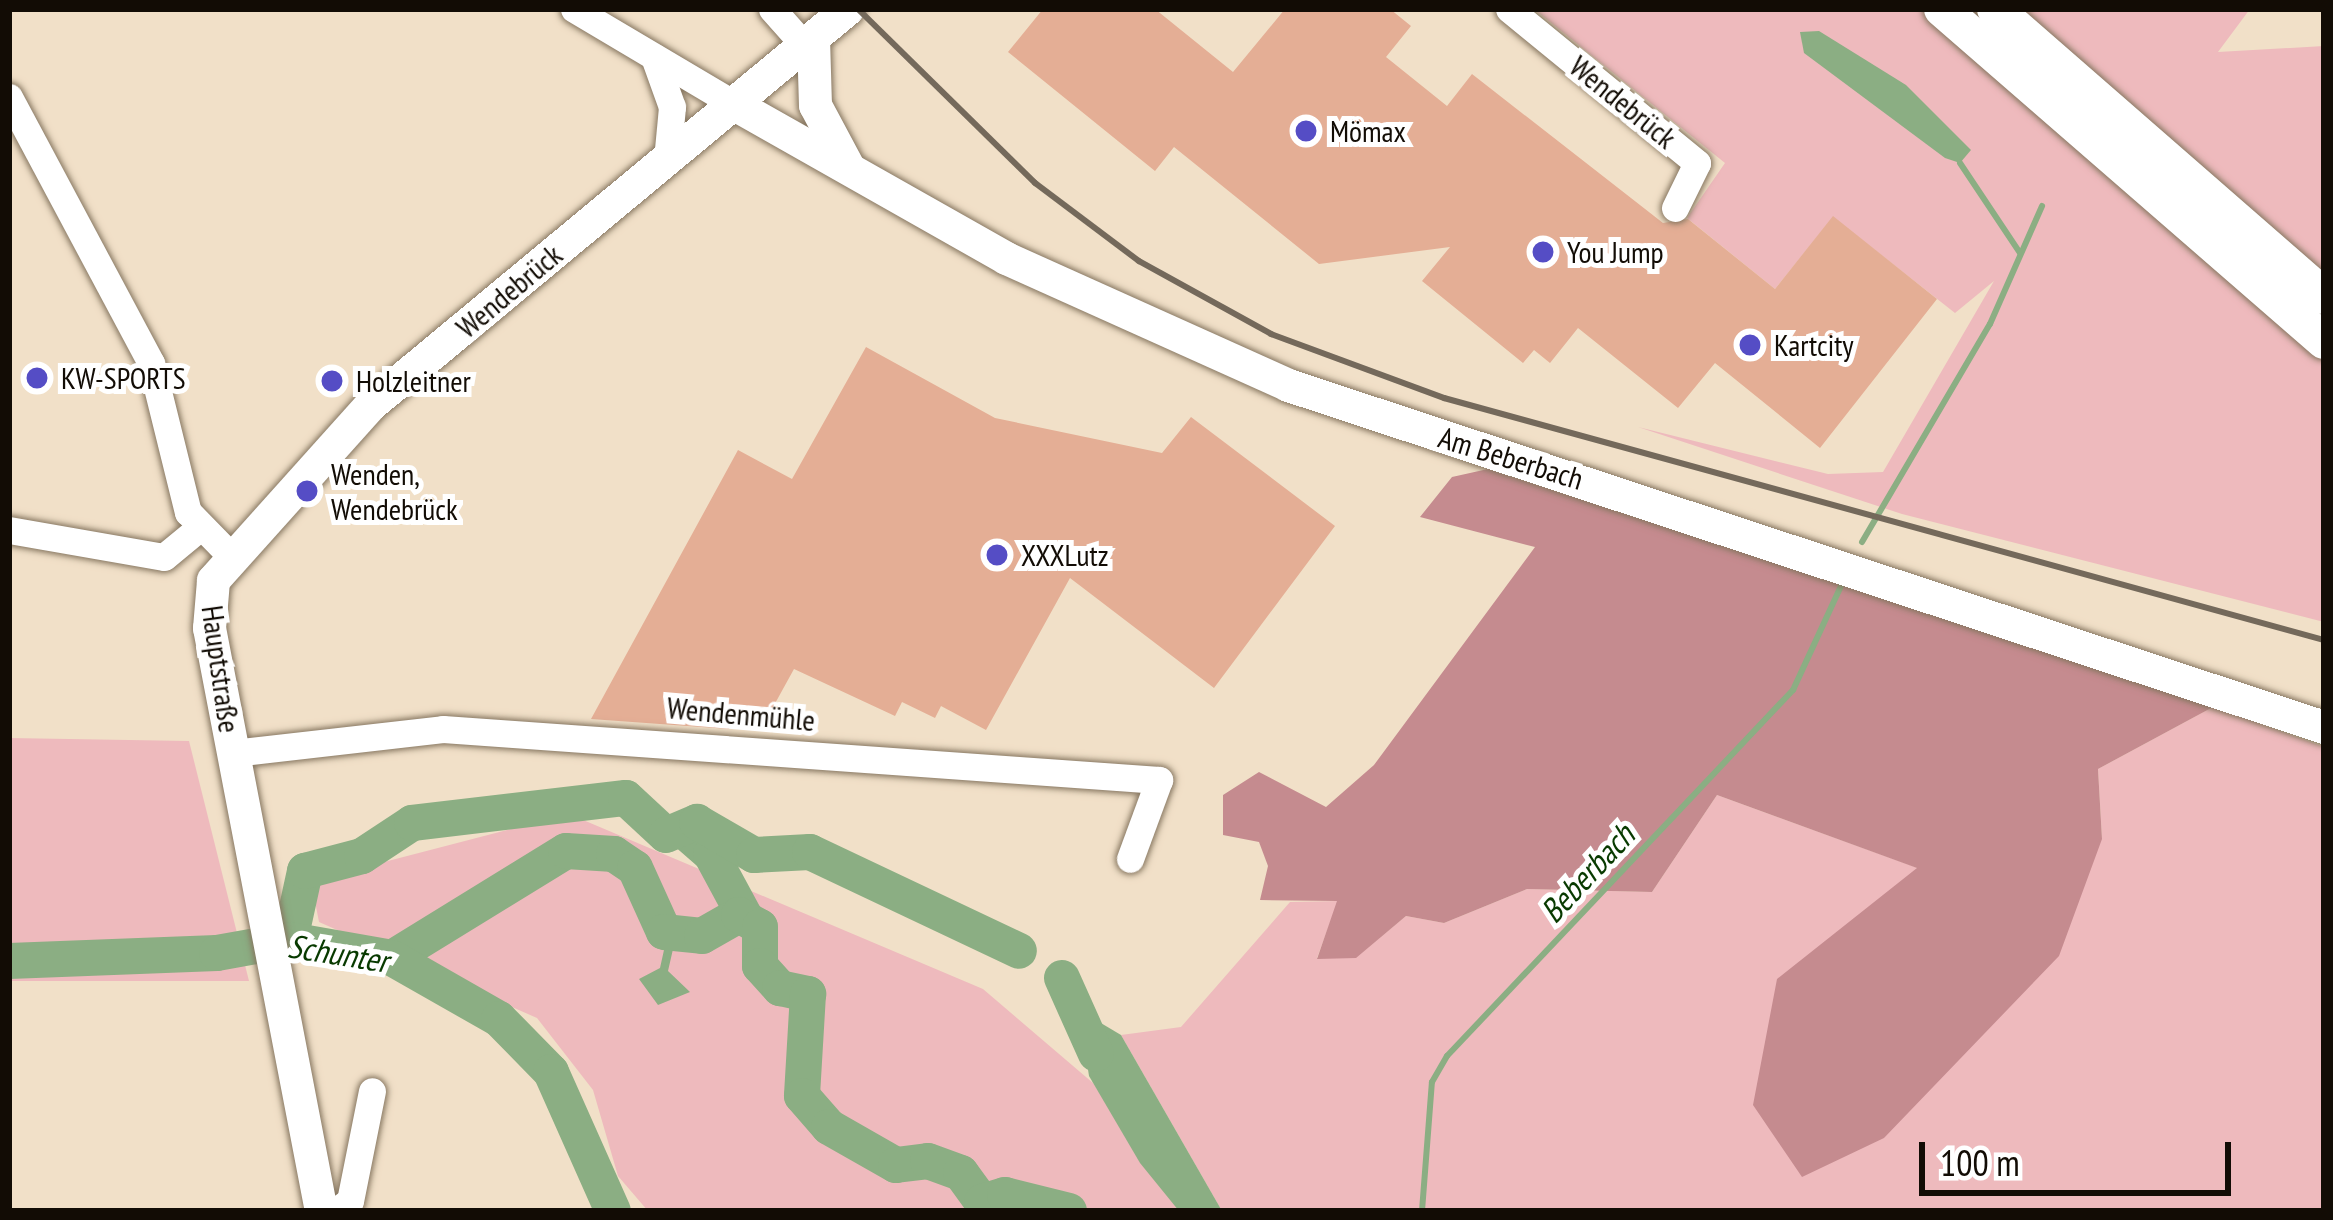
<!DOCTYPE html>
<html>
<head>
<meta charset="utf-8">
<style>
	body { margin:0 }
	#map { position:relative; width:2333px; height:1220px; overflow:hidden; background:#f1e0c8; font-family:"PT Sans Narrow",sans-serif }
	div>[style] { position:absolute }
	[style*='--x'] { left:calc(var(--x)*1px); top:calc(var(--y)*1px); width:calc(var(--w)*1px); rotate:calc(var(--a)*1deg) }
	.green>* { inset:0; background:#eebabd }
	.forest>* { inset:0; background:#c58b8f }
	.water>* { inset:0; background:#8bae83 }
	.stream>* { height:6px; margin:-3px; padding:0 3px; transform-origin:3px; border-radius:3px; background:#8bae83 }
	.river>* { height:36px; margin:-18px; padding:0 18px; transform-origin:18px; border-radius:18px; background:#8bae83 }
	.building>* { inset:0; background:#e4ae95 }
	.roads { filter:drop-shadow(0 0 3px #877761) drop-shadow(0 0 3px #877761) }
	.minor>* { height:27px; margin:-13.5px; padding:0 13.5px; transform-origin:13.5px; border-radius:13.5px; background:#fff }
	.major>* { height:33px; margin:-16.5px; padding:0 16.5px; transform-origin:16.5px; border-radius:16.5px; background:#fff }
	.highway>* { height:36px; margin:-18px; padding:0 18px; transform-origin:18px; border-radius:18px; background:#fff }
	.rail>* { height:6px; margin:-3px; padding:0 3px; transform-origin:3px; border-radius:3px; background:#74695b }
	.dots>* { width:33px; height:33px; translate:-50% -50%; box-sizing:border-box; border:6px solid #fff; border-radius:50% }
	span { translate:-50% -50%; white-space:nowrap; text-align:center; line-height:1.15; -webkit-text-stroke:10px #fff; paint-order:stroke }
	.street-label { font-size:30px; color:#120c05 }
	.poi-label { font-size:30px; color:#120c05 }
	.left { translate:0 -50%; text-align:left }
	.water-label { font-size:33px; color:#083a00; font-style:italic }
	.frame { position:absolute; inset:0; border:12px solid #120c05; pointer-events:none }
	.scale { position:absolute; left:1919px; top:1142px; width:312px; height:54px; box-sizing:border-box; border:6px solid #120c05; border-top:0; padding-left:15px; font-size:36px; line-height:42px; white-space:nowrap; color:#120c05; -webkit-text-stroke:9px #fff; paint-order:stroke }
</style>
</head>
<body>
<div id="map">
	<div class="green">
		<div style="clip-path:polygon(1534px 9px,2250px 9px,2218px 52px,2324px 46px,2324px 622px,1902px 514px,1638px 427px,1828px 474px,1883px 472px,1994px 281px,1955px 313px,1833px 217px,1775px 289px,1687px 218px,1725px 163px)"></div>
		<div style="clip-path:polygon(2213px 707px,2324px 747px,2324px 1211px,1222px 1211px,1121px 1035px,1181px 1027px,1290px 902px,1338px 901px,1317px 958px,1355px 958px,1406px 916px,1444px 923px,1527px 889px,1652px 892px,1717px 795px,1918px 868px,2102px 839px,2098px 769px)"></div>
		<div style="clip-path:polygon(9px 738px,189px 741px,249px 981px,9px 981px)"></div>
		<div style="clip-path:polygon(569px 814px,983px 989px,1093px 1083px,1179px 1211px,648px 1211px,618px 1176px,593px 1090px,537px 1018px,319px 922px,311px 881px)"></div>
	</div>
	<div class="forest">
		<div style="clip-path:polygon(1488px 469px,2213px 707px,2098px 769px,2102px 839px,2059px 956px,1884px 1138px,1802px 1177px,1753px 1105px,1777px 979px,1917px 868px,1717px 795px,1652px 892px,1527px 889px,1444px 923px,1406px 916px,1356px 958px,1317px 959px,1337px 901px,1260px 900px,1268px 866px,1259px 842px,1223px 835px,1223px 795px,1259px 772px,1326px 807px,1374px 765px,1535px 547px,1420px 517px,1452px 477px)"></div>
	</div>
	<div class="water">
		<div style="clip-path:polygon(1819px 31px,1906px 85px,1971px 150px,1960px 163px,1945px 158px,1804px 53px,1800px 32px)"></div>
		<div style="clip-path:polygon(668px 932px,676px 936px,668px 971px,690px 992px,658px 1005px,639px 979px,660px 968px)"></div>
		<div style="clip-path:polygon(1079px 1010px,1121px 1035px,1222px 1211px,1179px 1211px,1140px 1163px,1089px 1076px)"></div>
	</div>
	<div class="stream">
		<div style="--x:1960;--y:163;--w:108;--a:56.3"></div>
		<div style="--x:1862;--y:542;--w:253;--a:-59.6"></div>
		<div style="--x:1990;--y:324;--w:129;--a:-66.2"></div>
		<div style="--x:1422;--y:1211;--w:129;--a:-85.6"></div>
		<div style="--x:1432;--y:1082;--w:30;--a:-60"></div>
		<div style="--x:1447;--y:1056;--w:504;--a:-46.61"></div>
		<div style="--x:1793;--y:690;--w:115;--a:-65.2"></div>
	</div>
	<div class="river">
		<div style="--x:682;--y:829;--w:38;--a:41"></div>
		<div style="--x:711;--y:854;--w:72;--a:61.6"></div>
		<div style="--x:290;--y:940;--w:71;--a:-77.7"></div>
		<div style="--x:305;--y:871;--w:59;--a:-14.7"></div>
		<div style="--x:362;--y:856;--w:60;--a:-33.4"></div>
		<div style="--x:412;--y:823;--w:215;--a:-6.7"></div>
		<div style="--x:626;--y:798;--w:54;--a:42.8"></div>
		<div style="--x:666;--y:835;--w:34;--a:-23"></div>
		<div style="--x:697;--y:822;--w:66;--a:30.1"></div>
		<div style="--x:754;--y:855;--w:56;--a:-3.1"></div>
		<div style="--x:810;--y:852;--w:231;--a:25.3"></div>
		<div style="--x:392;--y:958;--w:204;--a:-31.6"></div>
		<div style="--x:566;--y:851;--w:48;--a:3.6"></div>
		<div style="--x:614;--y:854;--w:25;--a:34"></div>
		<div style="--x:635;--y:868;--w:70;--a:65.6"></div>
		<div style="--x:664;--y:932;--w:38;--a:6"></div>
		<div style="--x:702;--y:936;--w:43;--a:-29.6"></div>
		<div style="--x:739;--y:915;--w:24;--a:30"></div>
		<div style="--x:760;--y:927;--w:39;--a:90"></div>
		<div style="--x:760;--y:966;--w:30;--a:48"></div>
		<div style="--x:780;--y:988;--w:29;--a:12"></div>
		<div style="--x:808;--y:994;--w:102;--a:93.4"></div>
		<div style="--x:802;--y:1096;--w:41;--a:48.9"></div>
		<div style="--x:829;--y:1127;--w:77;--a:29.6"></div>
		<div style="--x:896;--y:1165;--w:32;--a:-7"></div>
		<div style="--x:928;--y:1161;--w:35;--a:20"></div>
		<div style="--x:961;--y:1173;--w:36;--a:54"></div>
		<div style="--x:982;--y:1202;--w:24;--a:-17"></div>
		<div style="--x:1005;--y:1195;--w:66;--a:14"></div>
		<div style="--x:9;--y:961;--w:208;--a:-2.2"></div>
		<div style="--x:217;--y:953;--w:74;--a:-10.1"></div>
		<div style="--x:290;--y:940;--w:104;--a:10"></div>
		<div style="--x:392;--y:958;--w:123;--a:29.7"></div>
		<div style="--x:499;--y:1019;--w:74;--a:45.5"></div>
		<div style="--x:551;--y:1072;--w:152;--a:66"></div>
		<div style="--x:1062;--y:978;--w:83;--a:65.9"></div>
	</div>
	<div class="building">
		<div style="clip-path:polygon(1043px 9px,1155px 9px,1233px 72px,1285px 9px,1390px 9px,1411px 26px,1386px 57px,1447px 106px,1472px 74px,1663px 223px,1688px 219px,1775px 289px,1833px 216px,1937px 299px,1820px 448px,1715px 363px,1678px 408px,1578px 328px,1550px 363px,1534px 350px,1523px 363px,1422px 281px,1450px 247px,1319px 264px,1174px 147px,1155px 171px,1008px 52px)"></div>
		<div style="clip-path:polygon(866px 347px,995px 418px,1162px 453px,1191px 417px,1335px 526px,1214px 688px,1070px 578px,986px 730px,941px 706px,935px 718px,902px 702px,895px 716px,794px 669px,767px 718px,743px 705px,729px 729px,591px 719px,738px 450px,792px 479px)"></div>
	</div>
	<div class="roads">
		<div class="minor">
			<div style="--x:574;--y:9;--w:186;--a:30.7"></div>
			<div style="--x:772;--y:9;--w:48;--a:48.4"></div>
			<div style="--x:1509;--y:9;--w:243;--a:39.3"></div>
			<div style="--x:1697;--y:163;--w:50;--a:116.1"></div>
			<div style="--x:654;--y:57;--w:53;--a:70.2"></div>
			<div style="--x:672;--y:107;--w:53;--a:95.4"></div>
			<div style="--x:9;--y:97;--w:302;--a:61.9"></div>
			<div style="--x:151;--y:363;--w:154;--a:76.1"></div>
			<div style="--x:188;--y:512;--w:57;--a:45.7"></div>
			<div style="--x:9;--y:530;--w:157;--a:9.9"></div>
			<div style="--x:164;--y:557;--w:45;--a:-39.6"></div>
			<div style="--x:233;--y:753;--w:211;--a:-6.5"></div>
			<div style="--x:443;--y:729;--w:718;--a:4.07"></div>
			<div style="--x:1159;--y:780;--w:84;--a:110.2"></div>
			<div style="--x:336;--y:1211;--w:17;--a:-36"></div>
			<div style="--x:350;--y:1201;--w:112;--a:-78.7"></div>
		</div>
		<div class="major">
			<div style="--x:813;--y:38;--w:67;--a:88.3"></div>
			<div style="--x:815;--y:105;--w:68;--a:61.9"></div>
			<div style="--x:734;--y:104;--w:313;--a:29.5"></div>
			<div style="--x:1006;--y:258;--w:309;--a:24.2"></div>
			<div style="--x:1288;--y:385;--w:1091;--a:18.27"></div>
			<div style="--x:321;--y:1211;--w:594;--a:-100.87"></div>
			<div style="--x:209;--y:628;--w:48;--a:-85.2"></div>
			<div style="--x:213;--y:580;--w:237;--a:-48.1"></div>
			<div style="--x:371;--y:404;--w:619;--a:-39.69"></div>
		</div>
		<div class="highway">
			<div style="--x:1942;--y:9;--w:506;--a:40.99"></div>
			<div style="--x:1995;--y:9;--w:437;--a:41.1"></div>
		</div>
	</div>
	<div class="rail">
		<div style="--x:858;--y:9;--w:248;--a:44.5"></div>
		<div style="--x:1035;--y:183;--w:130;--a:36.9"></div>
		<div style="--x:1139;--y:261;--w:151;--a:28.9"></div>
		<div style="--x:1271;--y:334;--w:184;--a:20.3"></div>
		<div style="--x:1444;--y:398;--w:913;--a:15.38"></div>
	</div>
	<div class="dots">
		<div style="left:1306px;top:131px;background:#554dc5"></div>
		<div style="left:1543px;top:252px;background:#554dc5"></div>
		<div style="left:1750px;top:345px;background:#554dc5"></div>
		<div style="left:37px;top:378px;background:#554dc5"></div>
		<div style="left:332px;top:381px;background:#554dc5"></div>
		<div style="left:307px;top:491px;background:#554dc5"></div>
		<div style="left:997px;top:555px;background:#554dc5"></div>
	</div>
	<div class="street-label">
		<span style="left:1623px;top:102px;rotate:39deg">Wendebrück</span>
		<span style="left:509px;top:291px;rotate:-40deg">Wendebrück</span>
		<span style="left:1511px;top:458px;rotate:17deg">Am Beberbach</span>
		<span style="left:221px;top:669px;rotate:82deg">Hauptstraße</span>
		<span style="left:741px;top:714px;rotate:5deg">Wendenmühle</span>
	</div>
	<div class="poi-label">
		<span class="left" style="left:1330px;top:131px">Mömax</span>
		<span class="left" style="left:1567px;top:252px">You Jump</span>
		<span class="left" style="left:1774px;top:345px">Kartcity</span>
		<span class="left" style="left:61px;top:378px">KW-SPORTS</span>
		<span class="left" style="left:356px;top:381px">Holzleitner</span>
		<span class="left" style="left:331px;top:491px">Wenden,<br>Wendebrück</span>
		<span class="left" style="left:1021px;top:555px">XXXLutz</span>
	</div>
	<div class="water-label">
		<span style="left:1587px;top:873px;rotate:-47deg">Beberbach</span>
		<span style="left:338px;top:953px;rotate:9deg">Schunter</span>
	</div>
	<div class="frame"></div>
	<div class="scale">100 m</div>
</div>
</body>
</html>
